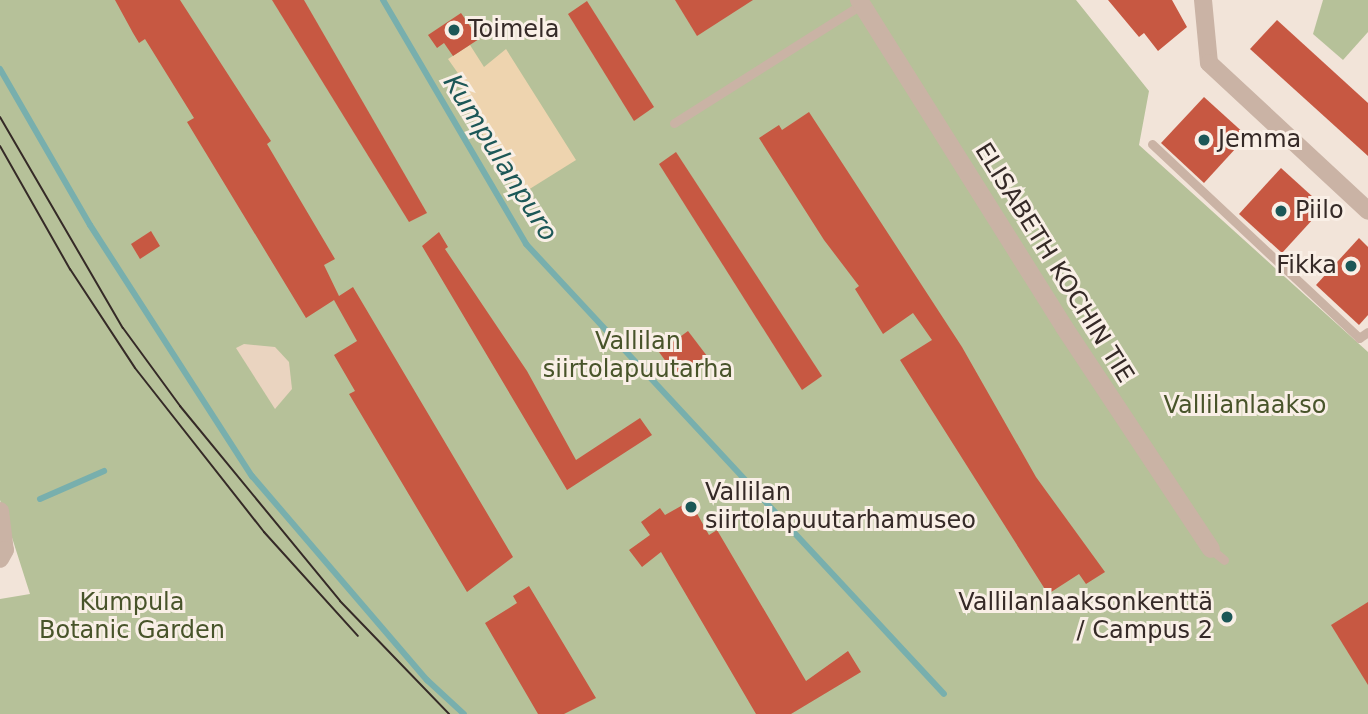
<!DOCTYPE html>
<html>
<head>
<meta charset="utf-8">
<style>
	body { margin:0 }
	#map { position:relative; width:1368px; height:714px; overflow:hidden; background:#f2e4d9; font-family:"DejaVu Sans",sans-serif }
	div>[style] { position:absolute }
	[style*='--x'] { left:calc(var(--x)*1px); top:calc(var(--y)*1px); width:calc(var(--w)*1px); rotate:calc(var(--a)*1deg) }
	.green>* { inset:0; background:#b6c199 }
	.sand>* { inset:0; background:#eed4af }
	.plaza>* { inset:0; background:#ead4c0 }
	.stream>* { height:6px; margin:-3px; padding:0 3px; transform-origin:3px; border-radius:3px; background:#78afad }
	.building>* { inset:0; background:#c75842 }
	.service>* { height:9px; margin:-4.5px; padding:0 4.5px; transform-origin:4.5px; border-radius:4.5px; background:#cab3a5 }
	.minor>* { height:18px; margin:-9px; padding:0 9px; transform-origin:9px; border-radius:9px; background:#cab3a5 }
	.tram>* { height:2px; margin:-1px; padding:0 1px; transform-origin:1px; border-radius:1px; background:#352a27 }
	.dots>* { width:19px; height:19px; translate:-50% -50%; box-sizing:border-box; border:4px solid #f9efe6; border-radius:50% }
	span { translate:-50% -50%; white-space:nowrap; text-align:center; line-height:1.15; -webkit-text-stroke:6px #f9efe6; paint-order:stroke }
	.poi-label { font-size:24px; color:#352a27 }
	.left { translate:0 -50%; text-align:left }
	.right { translate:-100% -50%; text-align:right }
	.street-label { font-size:24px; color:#352a27 }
	.park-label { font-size:24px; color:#48542a }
	.water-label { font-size:26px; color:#1c5757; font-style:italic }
</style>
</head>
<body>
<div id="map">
	<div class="green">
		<div style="clip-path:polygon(0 0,1076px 0,1149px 91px,1139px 145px,1368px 352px,1368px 714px,0 714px,0 599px,30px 594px,0 500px)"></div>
		<div style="clip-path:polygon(1323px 0,1368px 0,1368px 32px,1343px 60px,1313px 34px)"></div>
	</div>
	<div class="sand">
		<div style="clip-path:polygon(470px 45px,484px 67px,506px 49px,576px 160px,520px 195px,460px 97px,469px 89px,448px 59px)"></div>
	</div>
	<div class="plaza">
		<div style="clip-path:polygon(244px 344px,275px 347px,289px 362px,292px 389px,275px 409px,236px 348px)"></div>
	</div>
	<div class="stream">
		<div style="--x:383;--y:0;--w:283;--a:59.6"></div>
		<div style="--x:526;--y:244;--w:614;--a:47.11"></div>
		<div style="--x:0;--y:69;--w:180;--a:60"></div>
		<div style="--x:90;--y:225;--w:299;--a:57.2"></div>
		<div style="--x:252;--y:476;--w:269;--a:49.4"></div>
		<div style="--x:427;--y:680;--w:50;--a:42.6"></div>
		<div style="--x:40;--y:499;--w:70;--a:-23.6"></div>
	</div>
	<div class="building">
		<div style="clip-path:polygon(115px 0,180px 0,271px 141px,267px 144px,335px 259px,324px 265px,339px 296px,353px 287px,513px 557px,467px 592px,349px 394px,355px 391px,334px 355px,357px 341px,334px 300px,306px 318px,187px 122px,194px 118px,145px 39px,139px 43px,133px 33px)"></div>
		<div style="clip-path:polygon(272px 0,304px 0,427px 213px,409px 222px)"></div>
		<div style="clip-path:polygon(675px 0,753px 0,697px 36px)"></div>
		<div style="clip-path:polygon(1108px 0,1172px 0,1187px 27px,1158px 51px,1144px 33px,1139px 37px)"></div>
		<div style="clip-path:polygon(587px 1px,654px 107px,634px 121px,568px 14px)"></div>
		<div style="clip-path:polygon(461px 13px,479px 39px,453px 56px,444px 43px,437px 48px,428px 35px)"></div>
		<div style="clip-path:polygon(1277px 20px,1368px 103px,1368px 156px,1250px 49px)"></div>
		<div style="clip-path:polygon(1204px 97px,1247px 136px,1204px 183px,1161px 143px)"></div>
		<div style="clip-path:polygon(809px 112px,962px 347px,1036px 477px,1105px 572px,1086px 584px,1079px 574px,1048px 594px,900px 360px,932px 340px,913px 313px,883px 334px,855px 289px,859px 286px,824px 240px,759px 138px,779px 125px,782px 130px)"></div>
		<div style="clip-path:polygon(676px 152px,822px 376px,802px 390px,659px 164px)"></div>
		<div style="clip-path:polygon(1281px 168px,1324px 207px,1282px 253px,1239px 214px)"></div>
		<div style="clip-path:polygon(151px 231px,160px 246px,140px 259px,131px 244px)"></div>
		<div style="clip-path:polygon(439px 232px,448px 247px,445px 249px,527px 371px,576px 460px,640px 418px,652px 435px,567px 490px,422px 246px)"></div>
		<div style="clip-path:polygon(1359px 238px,1368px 247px,1368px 315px,1359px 325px,1316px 285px)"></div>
		<div style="clip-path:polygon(688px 331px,707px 356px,675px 374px,659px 352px)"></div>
		<div style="clip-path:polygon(690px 501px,709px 535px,717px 530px,806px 681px,848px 651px,861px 672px,791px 714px,756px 714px,661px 552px,642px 567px,629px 550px,650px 535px,641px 522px,660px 508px,665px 515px)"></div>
		<div style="clip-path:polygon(529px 586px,596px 698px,564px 714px,538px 714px,485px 623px,517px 603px,513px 596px)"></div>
		<div style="clip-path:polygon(1368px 602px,1368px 685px,1331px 625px)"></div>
	</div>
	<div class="service">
		<div style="--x:674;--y:123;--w:222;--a:-32.3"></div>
		<div style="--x:1152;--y:144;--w:284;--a:43.1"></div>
		<div style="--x:1359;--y:338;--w:11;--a:-34"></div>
		<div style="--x:1211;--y:549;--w:17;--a:40"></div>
	</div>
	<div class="minor">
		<div style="--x:859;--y:0;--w:386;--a:57.9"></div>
		<div style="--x:1064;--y:327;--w:266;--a:56.5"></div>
		<div style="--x:1203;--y:0;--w:63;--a:84.6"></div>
		<div style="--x:1209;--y:63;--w:217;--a:42.9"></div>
		<div style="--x:0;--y:511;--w:39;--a:83"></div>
		<div style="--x:5;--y:550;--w:10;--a:119"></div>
	</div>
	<div class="tram">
		<div style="--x:0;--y:117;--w:244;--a:59.8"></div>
		<div style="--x:123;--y:328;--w:97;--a:53.8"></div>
		<div style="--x:180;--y:406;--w:252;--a:50.6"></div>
		<div style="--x:340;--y:601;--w:157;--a:46"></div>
		<div style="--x:0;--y:146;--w:142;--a:60.4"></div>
		<div style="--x:70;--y:269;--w:118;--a:56.7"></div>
		<div style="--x:135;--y:368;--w:209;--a:51.8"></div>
		<div style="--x:264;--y:532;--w:140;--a:47.9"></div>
	</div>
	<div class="dots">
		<div style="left:454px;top:30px;background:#1c5757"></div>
		<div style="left:1204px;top:140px;background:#1c5757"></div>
		<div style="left:1281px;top:211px;background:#1c5757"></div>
		<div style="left:1351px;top:266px;background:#1c5757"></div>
		<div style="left:691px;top:507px;background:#1c5757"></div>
		<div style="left:1227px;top:617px;background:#1c5757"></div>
	</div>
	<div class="poi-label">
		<span class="left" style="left:468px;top:30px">Toimela</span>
		<span class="left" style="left:1218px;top:140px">Jemma</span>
		<span class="left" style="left:1295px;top:211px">Piilo</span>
		<span class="right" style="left:1337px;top:266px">Fikka</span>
		<span class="left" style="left:705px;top:507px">Vallilan<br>siirtolapuutarhamuseo</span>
		<span class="right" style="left:1213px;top:617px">Vallilanlaaksonkenttä<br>/ Campus 2</span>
	</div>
	<div class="street-label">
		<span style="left:1054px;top:263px;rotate:58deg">ELISABETH KOCHIN TIE</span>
	</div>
	<div class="park-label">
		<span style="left:638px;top:356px">Vallilan<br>siirtolapuutarha</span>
		<span style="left:1245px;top:406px">Vallilanlaakso</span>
		<span style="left:132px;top:617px">Kumpula<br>Botanic Garden</span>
	</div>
	<div class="water-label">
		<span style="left:500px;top:158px;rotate:58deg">Kumpulanpuro</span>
	</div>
</div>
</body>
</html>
